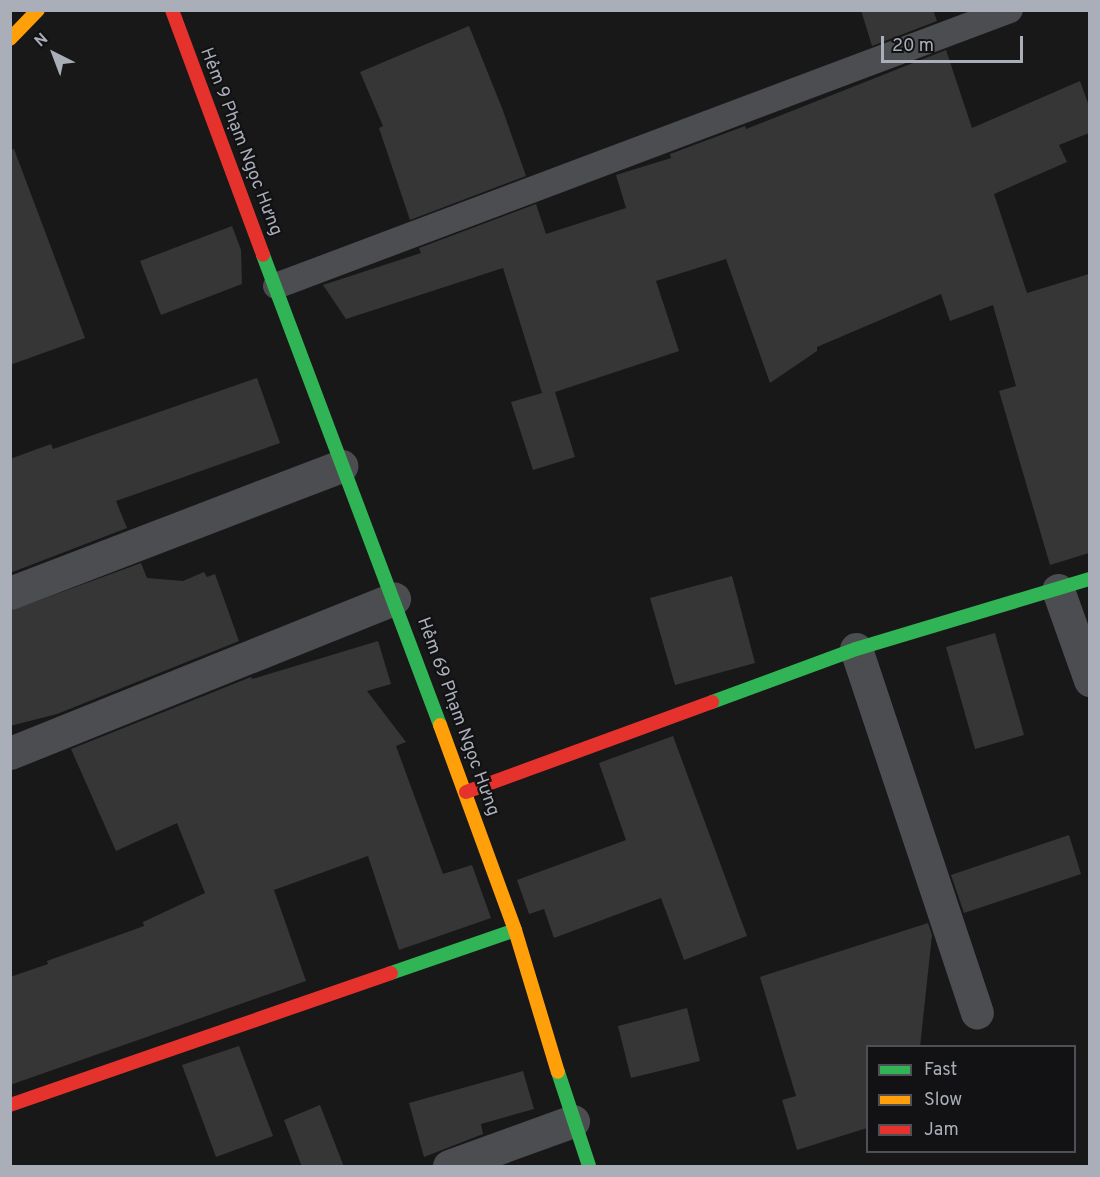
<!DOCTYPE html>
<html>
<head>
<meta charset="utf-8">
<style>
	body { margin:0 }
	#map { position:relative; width:1100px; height:1177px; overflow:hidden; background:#181818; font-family:Overpass,sans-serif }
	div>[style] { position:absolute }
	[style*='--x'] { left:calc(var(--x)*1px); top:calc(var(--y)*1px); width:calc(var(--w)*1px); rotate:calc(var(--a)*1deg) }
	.building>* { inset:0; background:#363637 }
	.lane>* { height:26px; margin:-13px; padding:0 13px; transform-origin:13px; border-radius:13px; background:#4c4d51 }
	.street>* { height:33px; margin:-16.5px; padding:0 16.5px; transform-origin:16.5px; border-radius:16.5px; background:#4c4d51 }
	.fast>* { height:14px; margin:-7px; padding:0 7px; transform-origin:7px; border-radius:7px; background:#30b455 }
	.slow>* { height:14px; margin:-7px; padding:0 7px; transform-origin:7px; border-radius:7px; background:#ff9f0a }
	.jam>* { height:14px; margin:-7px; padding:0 7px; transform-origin:7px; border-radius:7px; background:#e5322d }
	span { translate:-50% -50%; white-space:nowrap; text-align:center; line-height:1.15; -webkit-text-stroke:4.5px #121214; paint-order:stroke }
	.street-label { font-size:18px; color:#a9aeb8 }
	.frame { position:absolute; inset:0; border:12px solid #a9aeb8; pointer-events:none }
	.legend { position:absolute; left:866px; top:1045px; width:210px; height:108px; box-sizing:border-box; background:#121214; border:2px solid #4e5056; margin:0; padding:8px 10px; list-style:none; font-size:18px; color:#a9aeb8 }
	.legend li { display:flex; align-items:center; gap:12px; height:30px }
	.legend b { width:30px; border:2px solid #4e5056 }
	.north { position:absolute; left:24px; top:24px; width:60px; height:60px; -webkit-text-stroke:4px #121214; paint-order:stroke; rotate:318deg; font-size:16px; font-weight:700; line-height:24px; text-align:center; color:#a9aeb8 }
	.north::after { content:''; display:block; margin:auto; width:21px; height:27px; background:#a9aeb8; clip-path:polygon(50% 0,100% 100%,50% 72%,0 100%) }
	.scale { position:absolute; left:881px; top:36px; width:142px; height:27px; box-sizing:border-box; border:3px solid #a9aeb8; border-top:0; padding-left:8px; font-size:18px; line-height:21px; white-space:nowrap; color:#a9aeb8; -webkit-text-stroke:4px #121214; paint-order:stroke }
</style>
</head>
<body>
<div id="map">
	<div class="building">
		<div style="clip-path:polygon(861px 10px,933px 10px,937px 21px,872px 46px)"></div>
		<div style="clip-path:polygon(469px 26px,502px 108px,526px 176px,410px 220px,379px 128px,383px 126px,360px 72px)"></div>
		<div style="clip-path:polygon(946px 50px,972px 128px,1080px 81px,1089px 106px,1089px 133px,1059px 145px,1067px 162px,994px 194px,1027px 293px,1089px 274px,1089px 553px,1050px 565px,999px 391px,1016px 386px,993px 305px,950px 321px,941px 294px,817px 347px,817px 351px,770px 383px,726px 259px,656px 281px,679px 351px,555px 392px,575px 457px,533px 470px,511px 402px,542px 393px,503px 268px,346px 319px,323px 285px,421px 253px,419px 248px,536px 204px,546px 234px,626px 208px,616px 175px,671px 158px,670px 154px,745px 126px,746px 129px)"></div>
		<div style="clip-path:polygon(14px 149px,85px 338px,10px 365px,10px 150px)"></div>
		<div style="clip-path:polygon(232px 226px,241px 250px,242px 284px,161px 315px,140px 261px)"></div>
		<div style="clip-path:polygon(257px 378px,280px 443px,116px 501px,127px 528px,10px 573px,10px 459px,51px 444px,53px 449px)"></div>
		<div style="clip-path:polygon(141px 563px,147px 578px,183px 581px,204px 572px,207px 577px,215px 574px,239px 641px,57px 714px,10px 726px,10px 611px)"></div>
		<div style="clip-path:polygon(732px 576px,755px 663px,675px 685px,650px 598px)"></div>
		<div style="clip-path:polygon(995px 633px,1024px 735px,975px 749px,946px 647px)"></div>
		<div style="clip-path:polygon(378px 641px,391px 684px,367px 691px,406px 742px,396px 746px,443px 874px,472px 865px,491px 918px,399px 950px,368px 856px,274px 890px,306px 981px,10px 1085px,10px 977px,48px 964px,47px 961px,144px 926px,143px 922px,205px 893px,177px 823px,116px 851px,71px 749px,251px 677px,252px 679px)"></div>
		<div style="clip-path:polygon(673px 736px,747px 936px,684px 960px,661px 898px,554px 938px,544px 909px,529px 914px,517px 880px,626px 840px,599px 763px)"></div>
		<div style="clip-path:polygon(1069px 835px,1081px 874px,964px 913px,951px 875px)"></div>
		<div style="clip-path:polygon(928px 923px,932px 935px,920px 1047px,867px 1047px,867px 1128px,797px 1150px,782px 1100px,796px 1096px,760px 977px)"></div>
		<div style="clip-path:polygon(687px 1008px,700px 1061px,631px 1078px,618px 1026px)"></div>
		<div style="clip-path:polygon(239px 1046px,273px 1136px,216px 1157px,182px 1065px)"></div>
		<div style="clip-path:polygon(523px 1071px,534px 1109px,481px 1124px,483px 1134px,424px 1157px,409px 1103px)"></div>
		<div style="clip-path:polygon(320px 1105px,344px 1167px,302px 1167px,284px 1120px)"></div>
	</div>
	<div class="lane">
		<div style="--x:276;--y:286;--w:784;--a:-20.61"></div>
	</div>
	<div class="street">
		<div style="--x:1058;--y:590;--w:96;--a:70.4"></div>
		<div style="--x:10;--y:593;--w:355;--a:-21"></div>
		<div style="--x:856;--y:649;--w:383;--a:71.6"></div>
		<div style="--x:10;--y:753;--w:414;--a:-21.9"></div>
		<div style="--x:449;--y:1166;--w:132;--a:-19.9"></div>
	</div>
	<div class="fast">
		<div style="--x:263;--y:255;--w:502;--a:69.36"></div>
		<div style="--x:712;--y:702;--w:153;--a:-20.2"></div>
		<div style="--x:856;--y:649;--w:244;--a:-16.7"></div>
		<div style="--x:391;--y:973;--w:131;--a:-19.1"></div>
		<div style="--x:558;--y:1072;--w:99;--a:71.7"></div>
	</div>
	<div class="slow">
		<div style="--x:10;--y:39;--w:40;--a:-46"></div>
		<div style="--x:440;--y:725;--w:218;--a:69.9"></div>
		<div style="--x:515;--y:930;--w:148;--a:73.2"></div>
	</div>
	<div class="jam">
		<div style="--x:172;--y:10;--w:261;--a:69.6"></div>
		<div style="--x:466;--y:792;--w:262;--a:-20.1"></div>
		<div style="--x:10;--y:1105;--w:403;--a:-19.1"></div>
	</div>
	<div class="street-label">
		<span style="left:240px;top:142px;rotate:69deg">Hẻm 9 Phạm Ngọc Hưng</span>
		<span style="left:457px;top:717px;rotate:70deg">Hẻm 69 Phạm Ngọc Hưng</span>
	</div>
	<div class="frame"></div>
	<ul class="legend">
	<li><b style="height:8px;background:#30b455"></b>Fast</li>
	<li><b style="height:8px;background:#ff9f0a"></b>Slow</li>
	<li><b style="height:8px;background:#e5322d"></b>Jam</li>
	</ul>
	<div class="north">N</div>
	<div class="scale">20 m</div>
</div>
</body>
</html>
